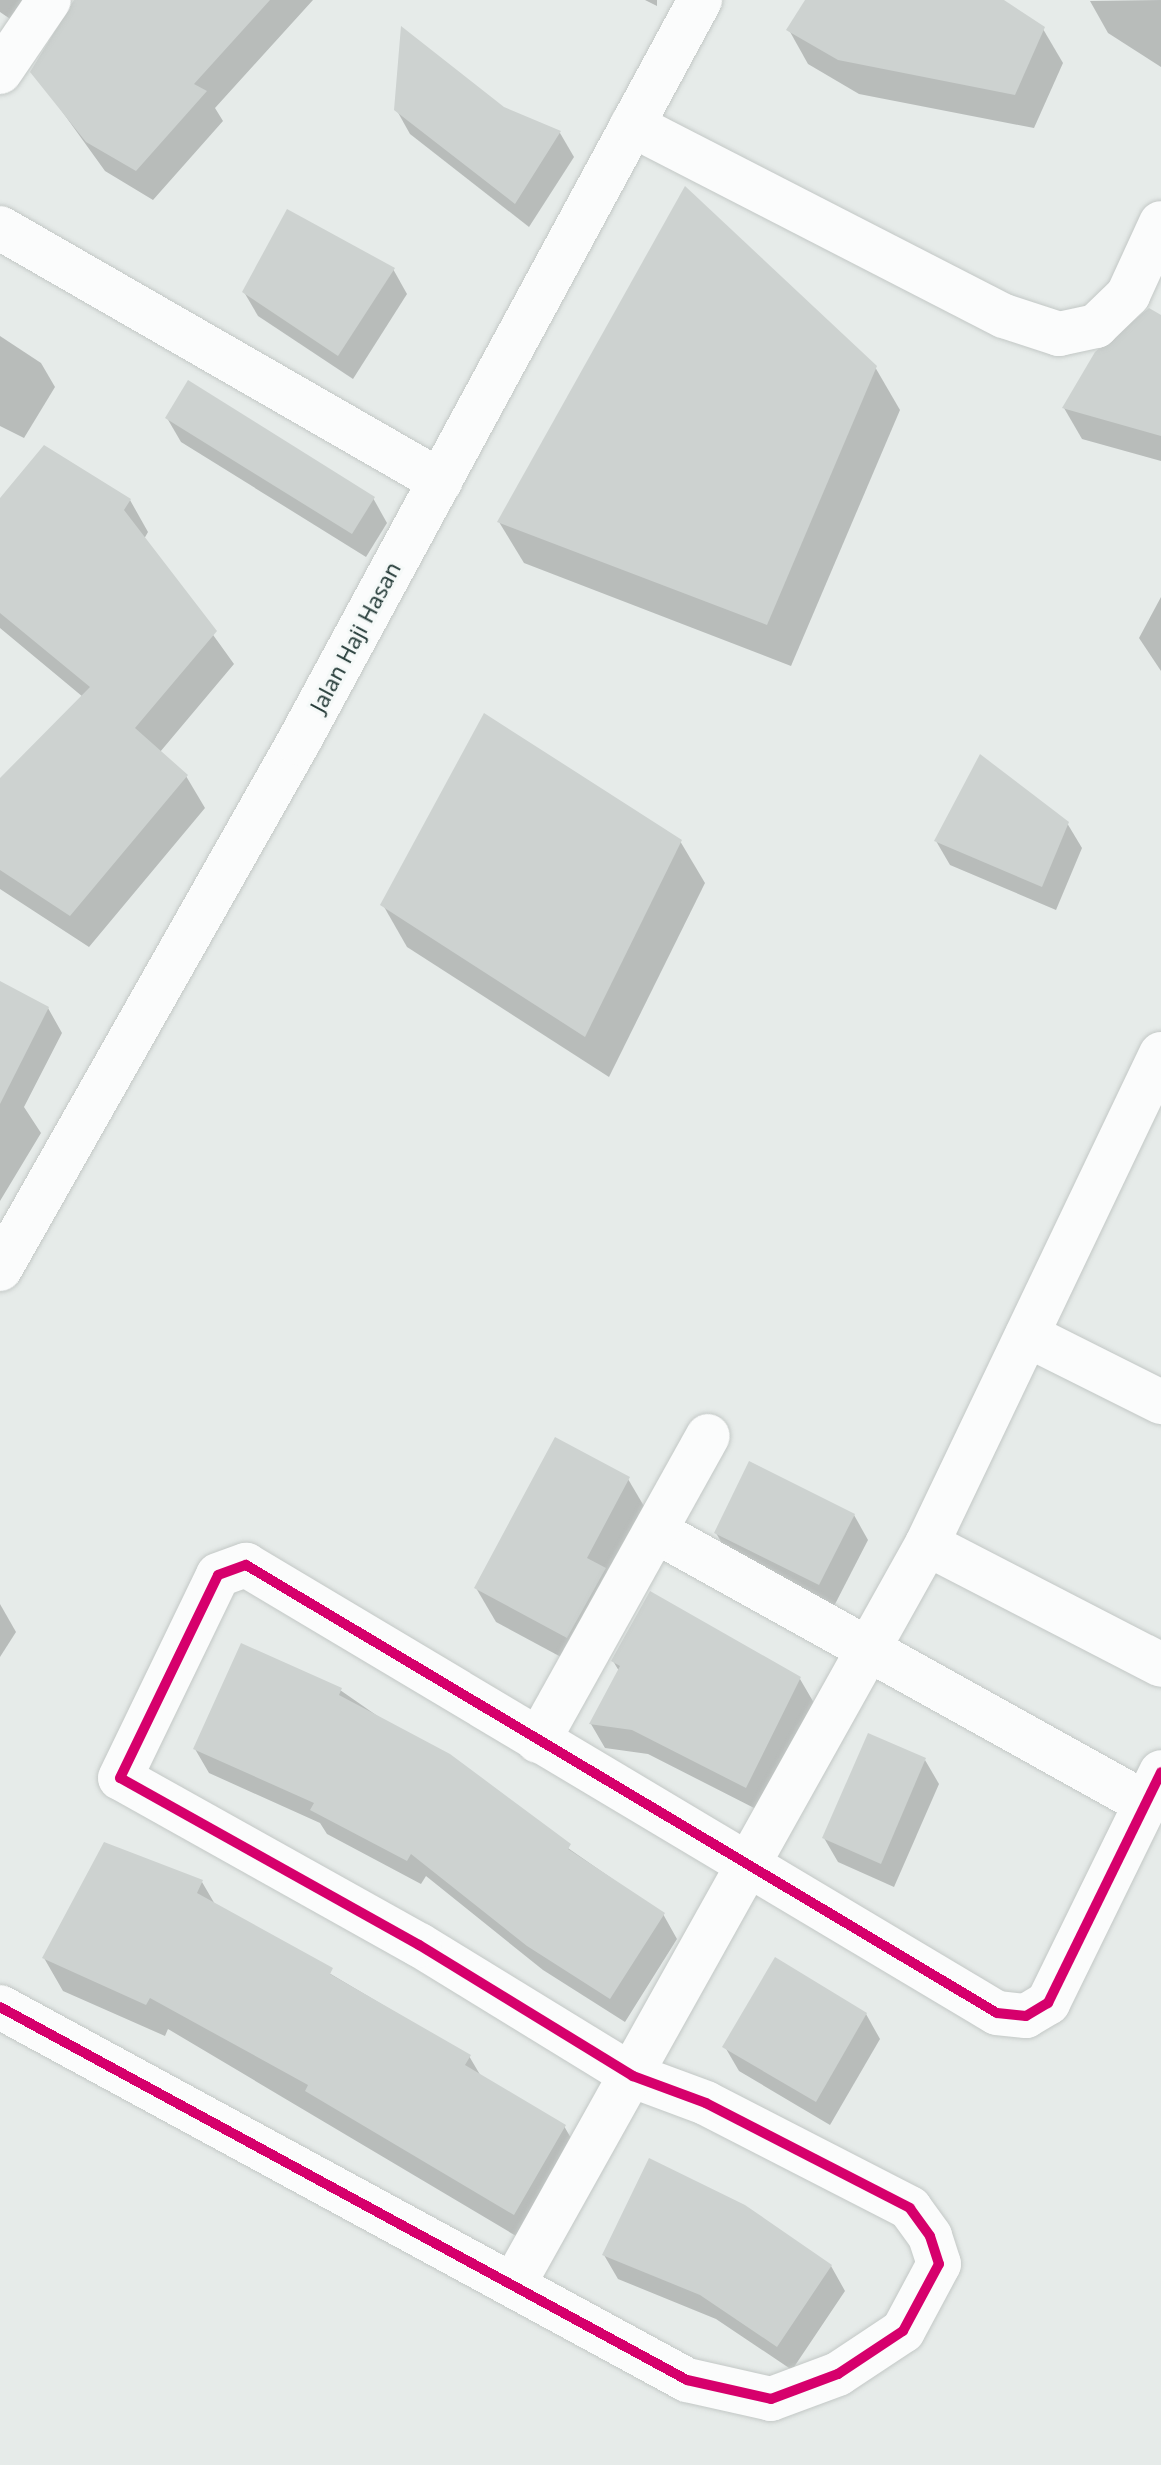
<!DOCTYPE html>
<html>
<head>
<meta charset="utf-8">
<style>
	body { margin:0 }
	#map { position:relative; width:1161px; height:2465px; overflow:hidden; background:#e6ebe9; font-family:"Noto Sans",sans-serif }
	div>[style] { position:absolute }
	[style*='--x'] { left:calc(var(--x)*1px); top:calc(var(--y)*1px); width:calc(var(--w)*1px); rotate:calc(var(--a)*1deg) }
	.shadow>* { inset:0; background:#0003 }
	.building>* { inset:0; background:#cdd2d0 }
	.roads { filter:drop-shadow(0 0 2px #c3c8c6) drop-shadow(0 0 2px #c3c8c6) }
	.minor>* { height:44px; margin:-22px; padding:0 22px; transform-origin:22px; border-radius:22px; background:#fbfcfc }
	.cycleway>* { height:10px; margin:-5px; padding:0 5px; transform-origin:5px; border-radius:5px; background:#d6006c }
	span { translate:-50% -50%; white-space:nowrap; text-align:center; line-height:1.15; -webkit-text-stroke:6px #f5f9f8; paint-order:stroke }
	.street-label { font-size:22px; color:#263c39 }
</style>
</head>
<body>
<div id="map">
	<div class="shadow">
		<div style="clip-path:polygon(0 0,63px 0,35px 36px,0 12px)"></div>
		<div style="clip-path:polygon(113px 0,313px 0,215px 108px,223px 121px,153px 200px,105px 171px,43px 85px)"></div>
		<div style="clip-path:polygon(645px 0,657px 0,657px 6px)"></div>
		<div style="clip-path:polygon(807px 0,1000px 0,1043px 29px,1063px 63px,1034px 128px,859px 94px,808px 64px,789px 30px)"></div>
		<div style="clip-path:polygon(1161px 0,1161px 67px,1108px 33px,1090px 1px)"></div>
		<div style="clip-path:polygon(396px 109px,503px 109px,560px 133px,574px 157px,529px 227px,410px 134px)"></div>
		<div style="clip-path:polygon(393px 269px,407px 294px,353px 379px,258px 316px,244px 292px)"></div>
		<div style="clip-path:polygon(1161px 318px,1161px 461px,1082px 439px,1064px 408px)"></div>
		<div style="clip-path:polygon(0 336px,41px 363px,55px 387px,24px 438px,0 426px)"></div>
		<div style="clip-path:polygon(875px 367px,900px 410px,791px 666px,524px 563px,499px 522px)"></div>
		<div style="clip-path:polygon(167px 418px,373px 498px,387px 523px,366px 557px,181px 442px)"></div>
		<div style="clip-path:polygon(130px 500px,148px 532px,144px 539px,234px 664px,160px 752px,186px 776px,205px 808px,89px 947px,0 889px,0 781px,83px 697px,0 628px,0 501px)"></div>
		<div style="clip-path:polygon(1161px 597px,1161px 671px,1139px 638px)"></div>
		<div style="clip-path:polygon(1067px 823px,1082px 848px,1056px 910px,950px 865px,936px 841px)"></div>
		<div style="clip-path:polygon(680px 841px,705px 883px,609px 1077px,407px 947px,383px 905px)"></div>
		<div style="clip-path:polygon(0 983px,48px 1008px,62px 1033px,24px 1107px,41px 1133px,0 1201px)"></div>
		<div style="clip-path:polygon(628px 1479px,648px 1513px,587px 1671px,496px 1622px,476px 1588px)"></div>
		<div style="clip-path:polygon(854px 1515px,868px 1540px,833px 1608px,730px 1557px,716px 1533px)"></div>
		<div style="clip-path:polygon(0 1604px,16px 1632px,0 1657px)"></div>
		<div style="clip-path:polygon(613px 1661px,800px 1679px,814px 1703px,760px 1811px,648px 1754px,605px 1748px,591px 1724px,619px 1671px)"></div>
		<div style="clip-path:polygon(340px 1690px,663px 1914px,677px 1939px,625px 2022px,543px 1970px,426px 1876px,421px 1884px,327px 1834px,320px 1823px,209px 1773px,195px 1749px)"></div>
		<div style="clip-path:polygon(925px 1760px,939px 1784px,894px 1887px,838px 1862px,824px 1838px)"></div>
		<div style="clip-path:polygon(202px 1882px,216px 1906px,469px 2056px,482px 2078px,564px 2126px,583px 2159px,533px 2246px,168px 2029px,165px 2036px,63px 1991px,44px 1958px)"></div>
		<div style="clip-path:polygon(866px 2014px,880px 2039px,830px 2125px,739px 2071px,725px 2047px)"></div>
		<div style="clip-path:polygon(604px 2255px,831px 2266px,845px 2291px,792px 2370px,716px 2319px,618px 2279px)"></div>
	</div>
	<div class="building">
		<div style="clip-path:polygon(74px 0,270px 0,194px 84px,207px 91px,136px 171px,86px 142px,30px 72px)"></div>
		<div style="clip-path:polygon(805px 0,1004px 0,1045px 27px,1015px 95px,838px 60px,786px 30px)"></div>
		<div style="clip-path:polygon(401px 26px,504px 107px,561px 131px,515px 204px,394px 110px)"></div>
		<div style="clip-path:polygon(685px 186px,877px 366px,767px 625px,497px 522px)"></div>
		<div style="clip-path:polygon(287px 209px,395px 268px,338px 356px,242px 292px)"></div>
		<div style="clip-path:polygon(1149px 308px,1161px 315px,1161px 436px,1062px 408px,1095px 352px)"></div>
		<div style="clip-path:polygon(188px 380px,375px 497px,352px 534px,165px 418px)"></div>
		<div style="clip-path:polygon(44px 445px,131px 499px,124px 510px,217px 631px,135px 728px,188px 775px,70px 916px,0 870px,0 778px,90px 687px,0 613px,0 498px)"></div>
		<div style="clip-path:polygon(484px 713px,682px 840px,585px 1037px,380px 905px)"></div>
		<div style="clip-path:polygon(980px 754px,1069px 822px,1042px 887px,934px 841px)"></div>
		<div style="clip-path:polygon(0 981px,49px 1007px,0 1104px)"></div>
		<div style="clip-path:polygon(555px 1437px,630px 1477px,587px 1558px,606px 1568px,567px 1638px,474px 1588px)"></div>
		<div style="clip-path:polygon(749px 1461px,855px 1514px,819px 1585px,714px 1533px)"></div>
		<div style="clip-path:polygon(650px 1591px,801px 1677px,746px 1788px,632px 1730px,589px 1724px,620px 1666px,611px 1661px)"></div>
		<div style="clip-path:polygon(241px 1643px,342px 1688px,339px 1695px,450px 1754px,571px 1844px,568px 1849px,665px 1913px,610px 1999px,527px 1946px,411px 1854px,407px 1861px,310px 1810px,314px 1803px,193px 1749px)"></div>
		<div style="clip-path:polygon(868px 1733px,926px 1758px,881px 1864px,822px 1838px)"></div>
		<div style="clip-path:polygon(104px 1842px,203px 1880px,197px 1893px,333px 1968px,330px 1974px,471px 2055px,465px 2065px,566px 2125px,514px 2215px,305px 2091px,308px 2085px,150px 1998px,146px 2005px,42px 1958px)"></div>
		<div style="clip-path:polygon(775px 1957px,867px 2013px,816px 2102px,722px 2047px)"></div>
		<div style="clip-path:polygon(649px 2158px,745px 2205px,832px 2265px,777px 2347px,700px 2295px,602px 2255px)"></div>
	</div>
	<div class="roads">
		<div class="minor">
			<div style="--x:0;--y:72;--w:87;--a:-55.8"></div>
			<div style="--x:632;--y:125;--w:418;--a:27.2"></div>
			<div style="--x:1004;--y:316;--w:58;--a:18.1"></div>
			<div style="--x:1059;--y:334;--w:38;--a:-12"></div>
			<div style="--x:1096;--y:326;--w:45;--a:-44.1"></div>
			<div style="--x:1128;--y:295;--w:79;--a:-65.4"></div>
			<div style="--x:0;--y:228;--w:508;--a:29.9"></div>
			<div style="--x:1161;--y:1054;--w:543;--a:115.53"></div>
			<div style="--x:927;--y:1544;--w:263;--a:27.3"></div>
			<div style="--x:0;--y:1269;--w:605;--a:-60.47"></div>
			<div style="--x:298;--y:743;--w:845;--a:-61.58"></div>
			<div style="--x:1027;--y:1335;--w:150;--a:26.6"></div>
			<div style="--x:659;--y:1533;--w:554;--a:29.06"></div>
			<div style="--x:538;--y:1741;--w:349;--a:-60.9"></div>
			<div style="--x:0;--y:2007;--w:782;--a:28.5"></div>
			<div style="--x:687;--y:2380;--w:86;--a:12.7"></div>
			<div style="--x:771;--y:2399;--w:72;--a:-20.5"></div>
			<div style="--x:838;--y:2374;--w:78;--a:-33.5"></div>
			<div style="--x:903;--y:2331;--w:76;--a:-61.8"></div>
			<div style="--x:939;--y:2264;--w:29;--a:-108"></div>
			<div style="--x:930;--y:2236;--w:34;--a:-126"></div>
			<div style="--x:910;--y:2208;--w:229;--a:-152.8"></div>
			<div style="--x:706;--y:2103;--w:78;--a:-159.7"></div>
			<div style="--x:633;--y:2076;--w:251;--a:-148.5"></div>
			<div style="--x:419;--y:1945;--w:342;--a:-150.8"></div>
			<div style="--x:120;--y:1778;--w:225;--a:-64.2"></div>
			<div style="--x:218;--y:1575;--w:30;--a:-20"></div>
			<div style="--x:246;--y:1565;--w:874;--a:30.82"></div>
			<div style="--x:997;--y:2013;--w:29;--a:6"></div>
			<div style="--x:1026;--y:2016;--w:26;--a:-31"></div>
			<div style="--x:1048;--y:2003;--w:257;--a:-63.9"></div>
			<div style="--x:515;--y:2282;--w:845;--a:-60.83"></div>
		</div>
	</div>
	<div class="cycleway">
		<div style="--x:0;--y:2007;--w:782;--a:28.5"></div>
		<div style="--x:687;--y:2380;--w:86;--a:12.7"></div>
		<div style="--x:771;--y:2399;--w:72;--a:-20.5"></div>
		<div style="--x:838;--y:2374;--w:78;--a:-33.5"></div>
		<div style="--x:903;--y:2331;--w:76;--a:-61.8"></div>
		<div style="--x:939;--y:2264;--w:29;--a:-108"></div>
		<div style="--x:930;--y:2236;--w:34;--a:-126"></div>
		<div style="--x:910;--y:2208;--w:229;--a:-152.8"></div>
		<div style="--x:706;--y:2103;--w:78;--a:-159.7"></div>
		<div style="--x:633;--y:2076;--w:251;--a:-148.5"></div>
		<div style="--x:419;--y:1945;--w:342;--a:-150.8"></div>
		<div style="--x:120;--y:1778;--w:225;--a:-64.2"></div>
		<div style="--x:218;--y:1575;--w:30;--a:-20"></div>
		<div style="--x:246;--y:1565;--w:874;--a:30.82"></div>
		<div style="--x:997;--y:2013;--w:29;--a:6"></div>
		<div style="--x:1026;--y:2016;--w:26;--a:-31"></div>
		<div style="--x:1048;--y:2003;--w:257;--a:-63.9"></div>
	</div>
	<div class="street-label">
		<span style="left:355px;top:637px;rotate:-62deg">Jalan Haji Hasan</span>
	</div>
</div>
</body>
</html>
